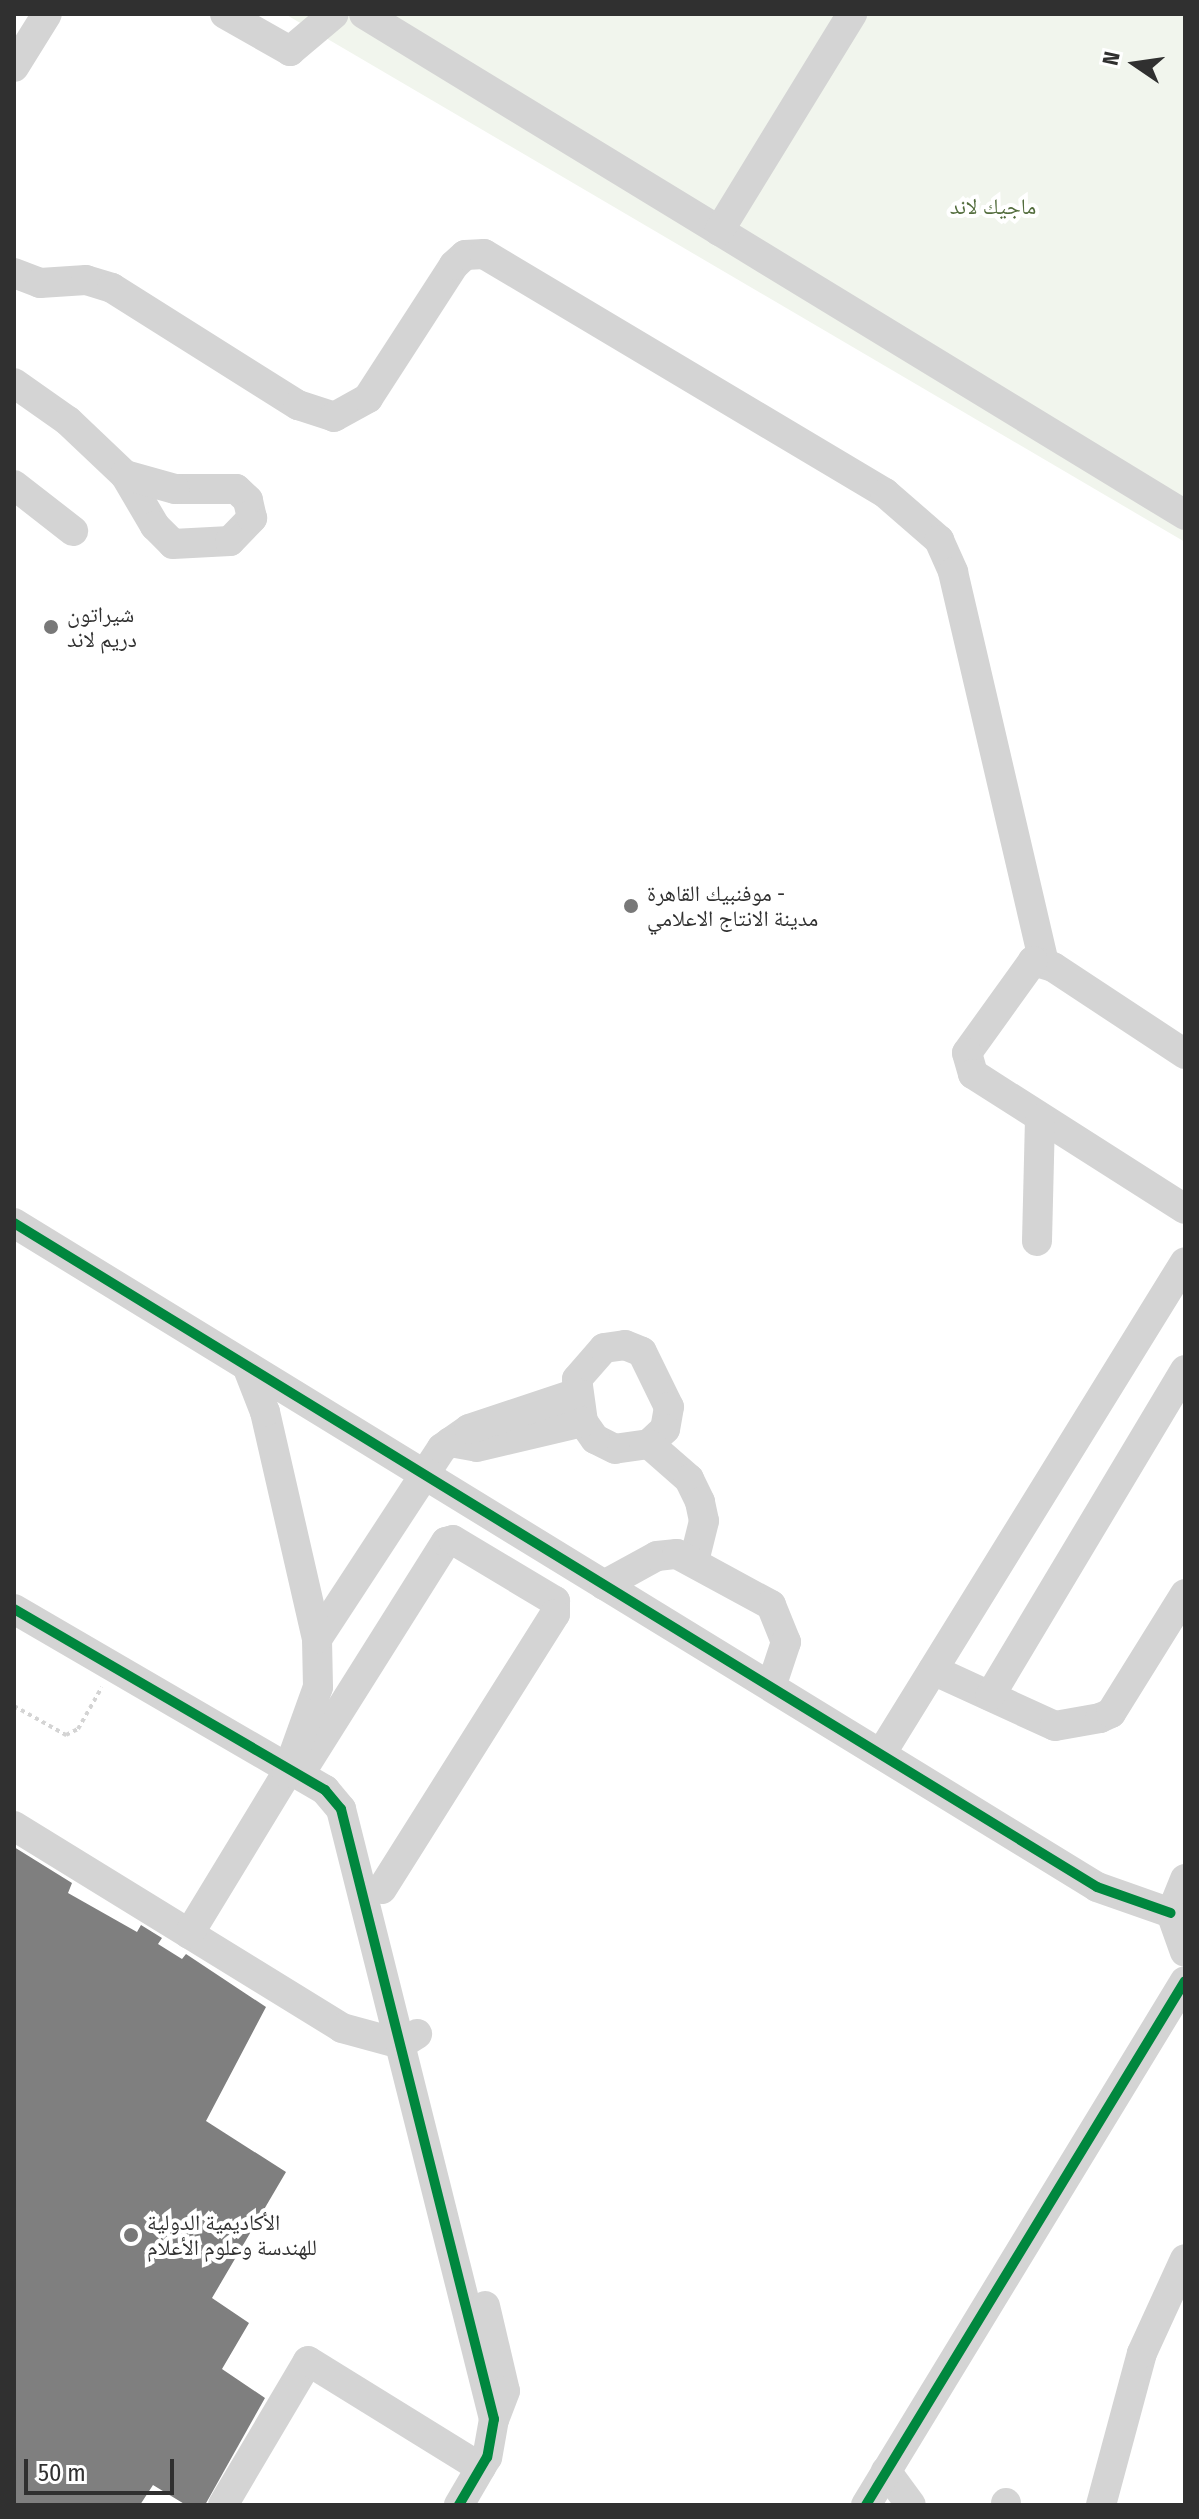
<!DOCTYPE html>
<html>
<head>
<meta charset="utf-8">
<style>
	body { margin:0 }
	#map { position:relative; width:1199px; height:2519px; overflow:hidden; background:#fff; font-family:"Fira Sans Condensed","Noto Naskh Arabic",sans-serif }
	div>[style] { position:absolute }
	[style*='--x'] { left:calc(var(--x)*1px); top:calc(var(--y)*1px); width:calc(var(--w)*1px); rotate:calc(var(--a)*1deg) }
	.green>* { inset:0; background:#f1f5ed }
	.building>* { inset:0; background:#7f7f7f }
	.path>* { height:4px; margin-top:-2px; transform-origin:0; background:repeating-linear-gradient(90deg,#d4d4d4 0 4px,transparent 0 8px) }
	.minor>* { height:30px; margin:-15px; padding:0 15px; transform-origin:15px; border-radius:15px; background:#d4d4d4 }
	.cycleway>* { height:10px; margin:-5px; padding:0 5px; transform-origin:5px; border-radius:5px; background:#00873e }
	.dots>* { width:22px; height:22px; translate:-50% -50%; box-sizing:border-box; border:4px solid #fff; border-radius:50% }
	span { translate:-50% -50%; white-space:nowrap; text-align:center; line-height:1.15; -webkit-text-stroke:8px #fff; paint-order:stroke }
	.park-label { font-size:22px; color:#526c3c }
	.poi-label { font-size:22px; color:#303030 }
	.left { translate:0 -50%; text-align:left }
	.frame { position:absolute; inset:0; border:16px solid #303030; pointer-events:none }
	.north { position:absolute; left:1095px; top:24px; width:80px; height:80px; -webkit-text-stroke:6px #fff; paint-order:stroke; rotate:283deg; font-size:22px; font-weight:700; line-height:32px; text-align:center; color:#303030 }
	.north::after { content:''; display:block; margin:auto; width:28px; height:36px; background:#303030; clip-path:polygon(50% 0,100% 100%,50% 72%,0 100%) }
	.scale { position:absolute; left:24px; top:2459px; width:150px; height:36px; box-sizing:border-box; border:4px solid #303030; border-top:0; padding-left:10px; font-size:24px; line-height:28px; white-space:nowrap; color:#303030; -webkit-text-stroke:6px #fff; paint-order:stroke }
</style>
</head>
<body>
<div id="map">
	<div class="green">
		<div style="clip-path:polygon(285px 14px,1185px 14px,1185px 542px)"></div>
	</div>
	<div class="building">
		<div style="clip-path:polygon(14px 1847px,72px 1883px,68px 1893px,137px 1932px,141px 1925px,162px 1938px,158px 1944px,182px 1959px,186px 1954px,266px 2007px,206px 2121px,286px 2172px,212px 2298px,249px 2323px,222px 2369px,265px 2398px,205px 2505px,186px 2505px,153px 2485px,140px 2505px,14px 2505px)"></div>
	</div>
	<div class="path">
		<div style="--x:14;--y:1706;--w:60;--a:29.1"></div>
		<div style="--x:66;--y:1735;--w:13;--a:-27"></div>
		<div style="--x:78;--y:1729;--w:48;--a:-60.3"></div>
	</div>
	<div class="minor">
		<div style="--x:225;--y:14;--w:75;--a:29.6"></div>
		<div style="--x:290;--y:51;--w:57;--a:-40.1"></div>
		<div style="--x:364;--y:14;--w:962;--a:31.39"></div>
		<div style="--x:14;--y:67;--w:62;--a:-58.1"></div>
		<div style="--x:719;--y:231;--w:255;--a:-58.5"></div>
		<div style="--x:14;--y:273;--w:28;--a:21"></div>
		<div style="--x:40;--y:283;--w:46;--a:-3.7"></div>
		<div style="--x:86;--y:280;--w:27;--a:17"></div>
		<div style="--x:112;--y:288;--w:220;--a:32.2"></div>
		<div style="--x:298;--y:405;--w:38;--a:18"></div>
		<div style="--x:334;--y:417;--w:39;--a:-29"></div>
		<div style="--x:368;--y:398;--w:158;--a:-57.1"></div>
		<div style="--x:454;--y:265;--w:15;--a:-42"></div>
		<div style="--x:465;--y:255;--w:19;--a:-3"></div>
		<div style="--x:484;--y:254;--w:467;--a:30.8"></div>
		<div style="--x:885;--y:493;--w:72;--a:41"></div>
		<div style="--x:939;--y:540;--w:35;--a:66"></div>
		<div style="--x:953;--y:572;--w:400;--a:76.9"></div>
		<div style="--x:14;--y:383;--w:66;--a:35.1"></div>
		<div style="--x:68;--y:421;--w:79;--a:43.5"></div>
		<div style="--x:125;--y:475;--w:59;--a:59.5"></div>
		<div style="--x:155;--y:526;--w:25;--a:45"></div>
		<div style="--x:173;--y:544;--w:57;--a:-3"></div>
		<div style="--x:230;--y:541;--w:32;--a:-46"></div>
		<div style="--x:252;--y:518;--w:18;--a:-103"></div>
		<div style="--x:248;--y:500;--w:16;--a:-137"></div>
		<div style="--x:236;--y:489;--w:61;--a:180"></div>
		<div style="--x:175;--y:489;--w:52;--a:-164.4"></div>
		<div style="--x:14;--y:485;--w:75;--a:37.9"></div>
		<div style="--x:1185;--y:1054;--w:158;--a:-146.6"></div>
		<div style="--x:1053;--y:967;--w:21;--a:-163"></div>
		<div style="--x:1033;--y:961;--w:113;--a:125.7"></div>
		<div style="--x:967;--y:1053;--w:22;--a:74"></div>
		<div style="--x:973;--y:1074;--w:251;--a:32.5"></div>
		<div style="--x:14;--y:1223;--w:1270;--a:31.51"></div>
		<div style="--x:1097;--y:1887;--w:78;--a:19.4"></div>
		<div style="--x:1037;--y:1241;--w:122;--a:-88.6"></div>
		<div style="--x:625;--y:1345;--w:18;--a:22"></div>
		<div style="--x:642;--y:1352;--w:61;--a:63.9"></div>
		<div style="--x:669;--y:1407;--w:22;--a:100"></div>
		<div style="--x:665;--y:1429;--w:22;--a:137"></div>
		<div style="--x:649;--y:1444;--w:34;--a:172"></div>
		<div style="--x:615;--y:1449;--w:22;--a:-153"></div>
		<div style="--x:595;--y:1439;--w:21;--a:-125"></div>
		<div style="--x:583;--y:1422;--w:43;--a:-97.9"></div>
		<div style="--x:577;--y:1379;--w:41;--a:-48.9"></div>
		<div style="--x:604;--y:1348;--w:21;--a:-8"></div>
		<div style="--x:450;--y:1442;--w:27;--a:10"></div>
		<div style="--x:477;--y:1447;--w:109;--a:-13.3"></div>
		<div style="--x:649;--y:1444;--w:53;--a:41.2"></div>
		<div style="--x:689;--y:1479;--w:25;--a:64"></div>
		<div style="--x:700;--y:1502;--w:19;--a:78"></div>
		<div style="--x:704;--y:1521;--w:41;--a:104"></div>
		<div style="--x:604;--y:1585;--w:60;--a:-28.7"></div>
		<div style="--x:657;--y:1556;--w:20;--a:-6"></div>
		<div style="--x:677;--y:1554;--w:107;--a:28.5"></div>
		<div style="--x:771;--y:1605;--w:40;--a:68"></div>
		<div style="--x:786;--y:1642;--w:47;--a:108.4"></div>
		<div style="--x:14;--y:1609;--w:360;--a:30.2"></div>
		<div style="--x:325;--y:1790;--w:25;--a:50"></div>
		<div style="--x:341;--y:1809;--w:629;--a:75.92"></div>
		<div style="--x:494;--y:2419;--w:39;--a:100"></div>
		<div style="--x:487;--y:2457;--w:56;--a:120.3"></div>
		<div style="--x:317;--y:1639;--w:228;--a:-56.8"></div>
		<div style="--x:442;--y:1448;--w:33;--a:-35"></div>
		<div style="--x:469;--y:1429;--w:114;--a:-18.4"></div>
		<div style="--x:933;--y:1670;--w:134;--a:24.7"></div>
		<div style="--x:1055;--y:1726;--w:46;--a:-10.1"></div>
		<div style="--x:1100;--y:1718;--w:12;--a:-24"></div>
		<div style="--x:1111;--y:1713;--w:140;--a:-58.1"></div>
		<div style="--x:990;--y:1696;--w:380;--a:-59.1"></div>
		<div style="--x:881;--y:1754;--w:578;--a:-58.29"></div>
		<div style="--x:308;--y:1761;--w:259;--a:-57.8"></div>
		<div style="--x:446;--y:1542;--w:7;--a:-16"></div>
		<div style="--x:453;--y:1540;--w:119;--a:30.9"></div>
		<div style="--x:555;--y:1601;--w:13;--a:90"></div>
		<div style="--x:555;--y:1614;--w:325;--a:122.2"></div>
		<div style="--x:14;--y:1826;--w:385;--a:31.6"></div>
		<div style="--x:342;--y:2028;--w:61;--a:15.2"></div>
		<div style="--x:401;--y:2044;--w:19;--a:-32"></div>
		<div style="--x:1185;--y:1879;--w:37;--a:112"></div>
		<div style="--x:1171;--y:1913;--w:41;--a:70.3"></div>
		<div style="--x:189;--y:1934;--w:188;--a:-58.7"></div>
		<div style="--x:287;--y:1773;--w:91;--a:-70.2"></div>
		<div style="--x:318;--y:1687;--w:48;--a:-91.2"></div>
		<div style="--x:317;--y:1639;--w:233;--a:-102.9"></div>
		<div style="--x:265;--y:1412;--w:49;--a:-111.4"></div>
		<div style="--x:485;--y:2306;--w:87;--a:76.8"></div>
		<div style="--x:505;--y:2391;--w:30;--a:111"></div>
		<div style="--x:886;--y:2471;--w:42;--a:53.7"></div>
		<div style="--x:1006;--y:2503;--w:2;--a:90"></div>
		<div style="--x:223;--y:2505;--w:167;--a:-59.4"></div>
		<div style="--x:308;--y:2361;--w:203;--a:31.7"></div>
		<div style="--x:866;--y:2505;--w:613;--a:-58.67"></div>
		<div style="--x:1101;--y:2505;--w:157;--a:-74.9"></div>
		<div style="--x:1142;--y:2353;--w:103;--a:-65.4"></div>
	</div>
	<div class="cycleway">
		<div style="--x:14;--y:1223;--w:1270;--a:31.51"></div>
		<div style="--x:1097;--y:1887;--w:78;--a:19.4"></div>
		<div style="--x:14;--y:1609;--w:360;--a:30.2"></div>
		<div style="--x:325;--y:1790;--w:25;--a:50"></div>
		<div style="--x:341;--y:1809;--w:629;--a:75.92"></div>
		<div style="--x:494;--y:2419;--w:39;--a:100"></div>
		<div style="--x:487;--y:2457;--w:56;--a:120.3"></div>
		<div style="--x:866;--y:2505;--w:613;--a:-58.67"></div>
	</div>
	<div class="dots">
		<div style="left:51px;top:627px;background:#787878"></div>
		<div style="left:631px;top:906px;background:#787878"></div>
		<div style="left:131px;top:2235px;background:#787878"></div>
	</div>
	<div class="park-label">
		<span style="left:993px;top:207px">ماجيك لاند</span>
	</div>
	<div class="poi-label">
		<span class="left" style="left:67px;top:627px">شيراتون<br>دريم لاند</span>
		<span class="left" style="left:647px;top:906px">موفنبيك القاهرة -<br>مدينة الانتاج الاعلامي</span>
		<span class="left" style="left:147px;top:2235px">الأكاديمية الدولية<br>للهندسة وعلوم الأعلام</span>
	</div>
	<div class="frame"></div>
	<div class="north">N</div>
	<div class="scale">50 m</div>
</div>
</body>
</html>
